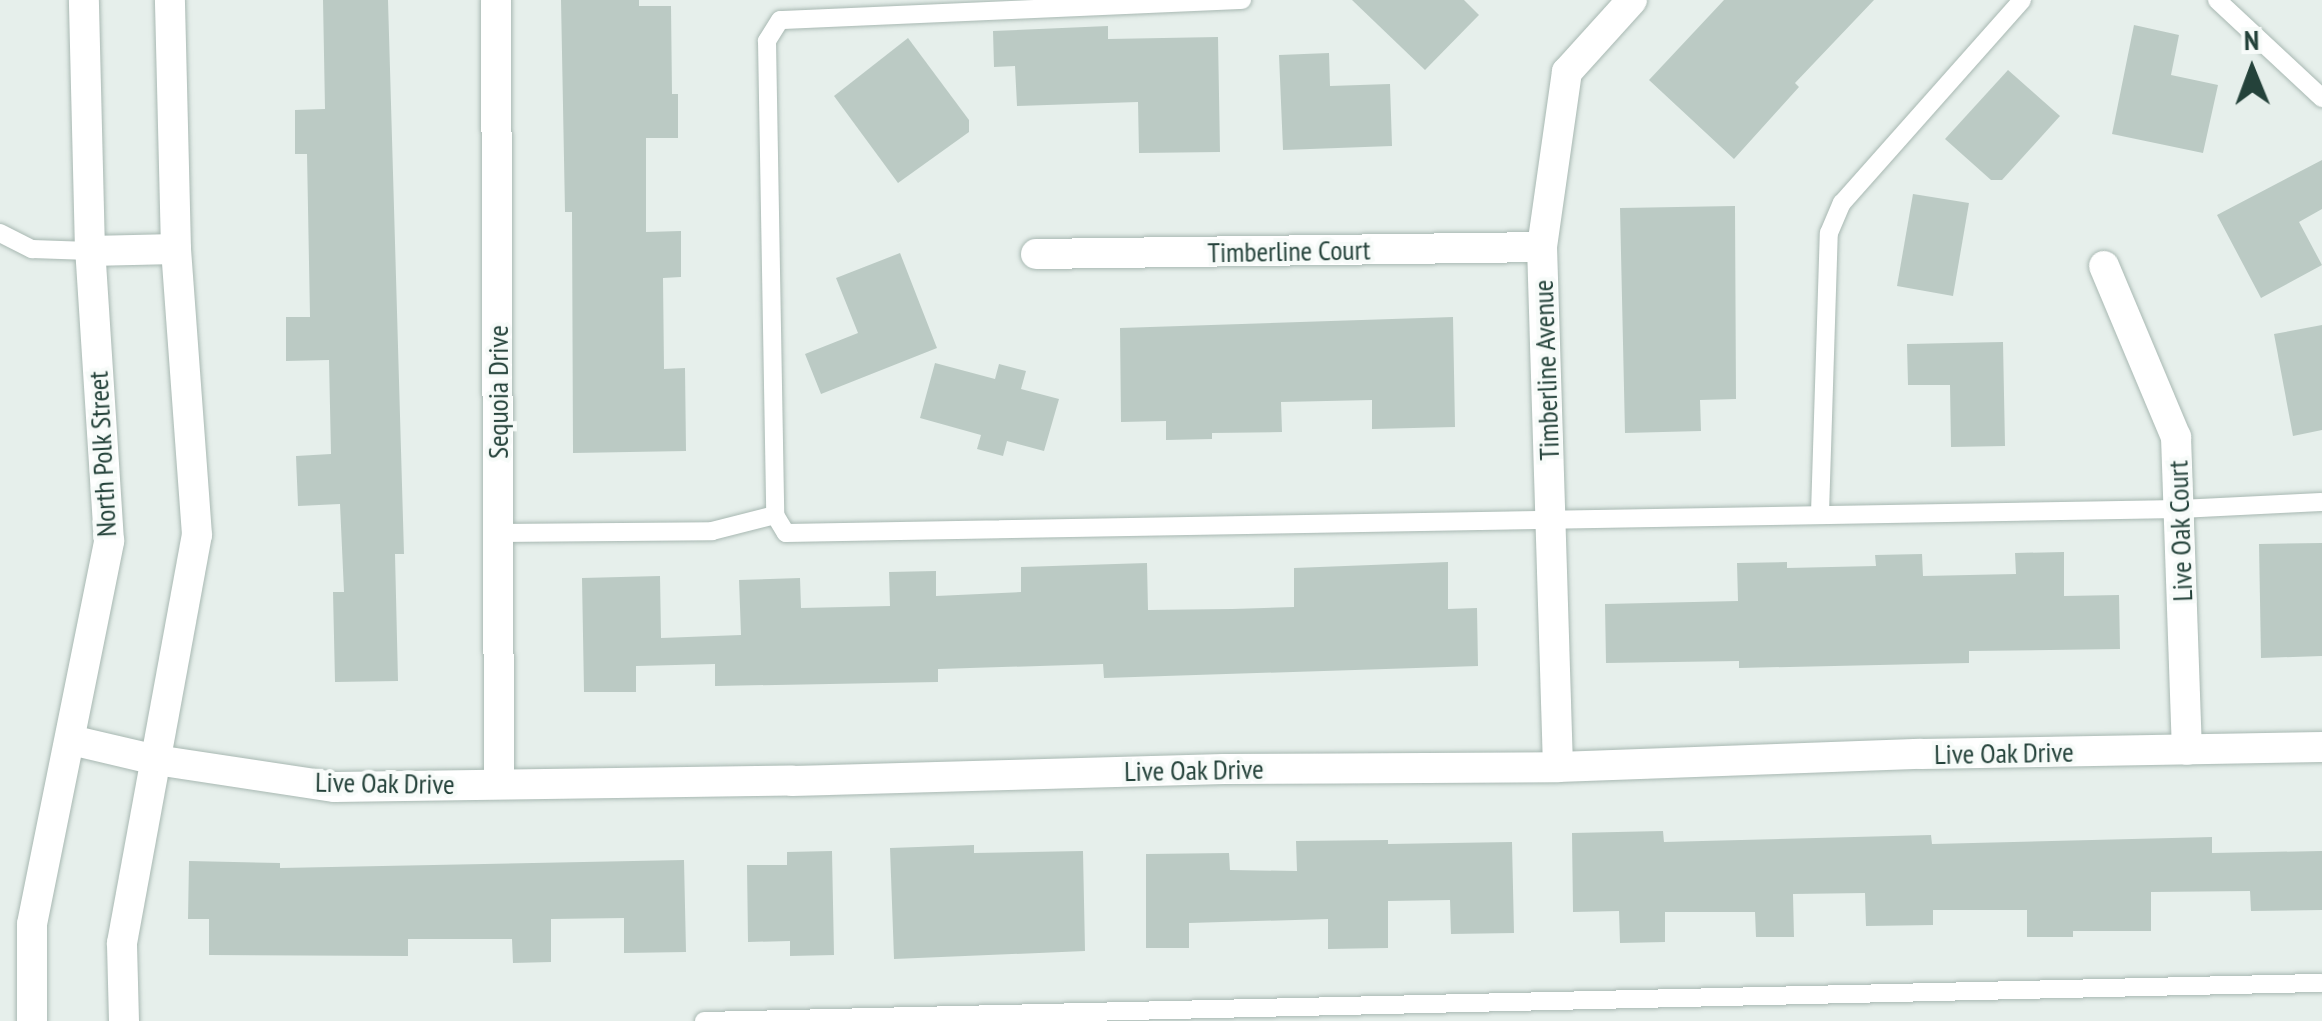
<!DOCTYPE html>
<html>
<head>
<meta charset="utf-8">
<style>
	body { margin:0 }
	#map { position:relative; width:2322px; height:1021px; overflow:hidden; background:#e6efeb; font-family:"PT Sans Narrow",sans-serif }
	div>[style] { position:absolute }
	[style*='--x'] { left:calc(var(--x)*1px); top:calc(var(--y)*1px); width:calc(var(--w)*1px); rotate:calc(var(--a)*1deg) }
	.building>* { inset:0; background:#bbcac4 }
	.roads { filter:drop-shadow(0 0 2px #a8b8b2) drop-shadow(0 0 2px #a8b8b2) }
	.lane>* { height:18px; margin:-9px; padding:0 9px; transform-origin:9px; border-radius:9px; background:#fff }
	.street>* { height:30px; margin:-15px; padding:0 15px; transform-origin:15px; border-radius:15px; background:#fff }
	.secondary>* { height:30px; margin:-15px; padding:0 15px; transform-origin:15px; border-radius:15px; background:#fff }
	span { translate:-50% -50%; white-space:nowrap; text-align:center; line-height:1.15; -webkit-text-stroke:8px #f7fbf9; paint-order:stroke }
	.street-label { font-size:28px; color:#24423a }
	.north { position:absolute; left:2202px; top:20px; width:100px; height:100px; -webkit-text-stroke:8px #f7fbf9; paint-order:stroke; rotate:359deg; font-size:28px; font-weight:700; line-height:40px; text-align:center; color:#24423a }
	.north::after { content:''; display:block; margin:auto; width:35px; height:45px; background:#24423a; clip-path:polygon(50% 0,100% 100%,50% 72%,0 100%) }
</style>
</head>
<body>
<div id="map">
	<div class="building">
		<div style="clip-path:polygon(323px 0,388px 0,404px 554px,395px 554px,398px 681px,335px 682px,333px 592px,344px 592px,340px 504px,298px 506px,296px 456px,331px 454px,329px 360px,286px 361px,286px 317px,310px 317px,307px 154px,295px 154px,295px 110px,325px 109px)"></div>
		<div style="clip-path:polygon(561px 0,639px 0,639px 6px,671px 6px,672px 94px,678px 94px,678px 138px,646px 138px,646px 232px,681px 231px,681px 277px,663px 278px,664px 369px,685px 368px,686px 451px,573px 453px,572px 212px,565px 212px)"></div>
		<div style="clip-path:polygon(1352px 0,1464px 0,1479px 15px,1425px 70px)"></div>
		<div style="clip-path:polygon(1724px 0,1874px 0,1795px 83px,1799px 87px,1734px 159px,1649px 80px)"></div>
		<div style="clip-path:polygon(2134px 25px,2179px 35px,2171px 75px,2218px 85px,2203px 153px,2112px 134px)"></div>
		<div style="clip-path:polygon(1108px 26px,1108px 39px,1218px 37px,1220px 152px,1139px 153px,1138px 102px,1017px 106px,1015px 66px,994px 67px,993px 31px)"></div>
		<div style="clip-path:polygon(908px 38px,969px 120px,969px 132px,898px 183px,834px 96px)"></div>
		<div style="clip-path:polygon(1329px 53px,1330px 86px,1390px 84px,1392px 146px,1283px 150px,1279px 55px)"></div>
		<div style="clip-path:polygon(2008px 70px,2060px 116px,2002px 180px,1991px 180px,1945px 139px)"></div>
		<div style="clip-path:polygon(2322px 160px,2322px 209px,2299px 222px,2322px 265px,2261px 298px,2217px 215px)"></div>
		<div style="clip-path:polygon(1913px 194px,1969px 203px,1953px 296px,1897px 286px)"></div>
		<div style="clip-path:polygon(1735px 206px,1736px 399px,1700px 400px,1701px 431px,1625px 433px,1620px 208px)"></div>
		<div style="clip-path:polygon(900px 253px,937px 348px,821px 394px,805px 354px,858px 333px,836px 278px)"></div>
		<div style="clip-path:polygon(1453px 317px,1455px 427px,1372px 429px,1372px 400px,1281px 402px,1282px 432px,1212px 433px,1212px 439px,1166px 440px,1166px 421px,1121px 422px,1120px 328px)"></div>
		<div style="clip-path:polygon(2322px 325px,2322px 430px,2293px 436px,2274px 334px)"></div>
		<div style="clip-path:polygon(2003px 342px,2005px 446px,1951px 447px,1950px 385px,1908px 385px,1907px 344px)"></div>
		<div style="clip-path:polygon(935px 363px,995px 379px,999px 364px,1026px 371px,1021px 389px,1059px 399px,1044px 451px,1007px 441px,1003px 456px,977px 449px,981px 435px,920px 418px)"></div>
		<div style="clip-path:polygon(2322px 543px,2322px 656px,2261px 658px,2259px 544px)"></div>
		<div style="clip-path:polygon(2064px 552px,2064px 596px,2119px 595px,2120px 649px,1969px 651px,1969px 663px,1739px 668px,1739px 661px,1606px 663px,1605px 604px,1738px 601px,1737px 563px,1787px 562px,1787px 568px,1876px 566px,1875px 555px,1922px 554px,1923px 576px,2016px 574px,2015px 553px)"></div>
		<div style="clip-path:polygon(1448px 562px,1448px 609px,1477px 608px,1478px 666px,1104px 678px,1103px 664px,938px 669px,938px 682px,715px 686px,715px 664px,636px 666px,636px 692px,584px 692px,582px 578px,660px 576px,661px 638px,741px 635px,739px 580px,800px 578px,801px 608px,890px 606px,889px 572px,936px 571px,936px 596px,1021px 592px,1021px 567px,1147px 563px,1148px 610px,1232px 609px,1294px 607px,1294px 568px)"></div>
		<div style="clip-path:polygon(1663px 831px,1664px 842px,1931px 835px,1932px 844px,2212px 837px,2212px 853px,2322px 851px,2322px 910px,2251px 911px,2250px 891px,2151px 892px,2151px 931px,2073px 931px,2073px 937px,2027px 937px,2027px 910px,1933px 910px,1933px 925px,1866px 926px,1865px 893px,1793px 894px,1794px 937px,1756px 937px,1755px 912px,1665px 912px,1665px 942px,1620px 943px,1619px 911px,1573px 912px,1572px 833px)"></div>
		<div style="clip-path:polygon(1388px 840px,1388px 844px,1512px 842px,1514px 933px,1451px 934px,1450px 900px,1388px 901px,1388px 948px,1328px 949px,1328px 919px,1189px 923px,1189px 948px,1146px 948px,1146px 854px,1229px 853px,1230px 870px,1297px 871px,1296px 841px)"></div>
		<div style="clip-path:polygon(974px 845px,974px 853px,1083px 851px,1085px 951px,894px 959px,890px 848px)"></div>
		<div style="clip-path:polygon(832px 851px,834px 955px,790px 956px,790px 941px,748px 942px,747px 865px,787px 865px,787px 852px)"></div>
		<div style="clip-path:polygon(684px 860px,686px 952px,624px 953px,624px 918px,551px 919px,551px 962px,513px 963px,512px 939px,408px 939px,408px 956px,209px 955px,209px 919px,188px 919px,189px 861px,280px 863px,280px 868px)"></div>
	</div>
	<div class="roads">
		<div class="lane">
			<div style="--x:1242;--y:0;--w:462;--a:177.5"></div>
			<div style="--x:780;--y:20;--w:25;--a:122"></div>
			<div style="--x:767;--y:41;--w:474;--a:89"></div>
			<div style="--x:775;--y:515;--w:21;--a:59"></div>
			<div style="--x:786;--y:533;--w:1393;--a:-0.99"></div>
			<div style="--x:2179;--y:509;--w:143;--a:-2.8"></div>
			<div style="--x:2217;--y:0;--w:144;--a:43"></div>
			<div style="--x:0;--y:233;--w:36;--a:27"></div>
			<div style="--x:32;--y:249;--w:58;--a:2"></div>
			<div style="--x:1820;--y:513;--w:280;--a:-88.2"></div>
			<div style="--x:1829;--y:233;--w:33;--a:-67"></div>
			<div style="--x:1842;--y:203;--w:271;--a:-48.4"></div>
			<div style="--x:498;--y:533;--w:214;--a:-0.5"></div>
			<div style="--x:712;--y:531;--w:65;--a:-14.3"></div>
			<div style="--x:704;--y:1021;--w:1618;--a:-1.35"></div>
		</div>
		<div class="street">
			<div style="--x:496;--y:0;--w:784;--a:89.78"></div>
			<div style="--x:1036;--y:254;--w:506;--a:-0.79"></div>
			<div style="--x:2104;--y:266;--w:186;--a:67.2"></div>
			<div style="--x:2176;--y:437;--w:313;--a:88"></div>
			<div style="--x:71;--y:740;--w:87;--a:13.2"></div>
			<div style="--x:156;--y:760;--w:181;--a:8.6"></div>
			<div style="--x:335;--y:787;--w:457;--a:-0.8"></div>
			<div style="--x:792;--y:781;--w:432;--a:-1.6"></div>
			<div style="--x:1224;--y:769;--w:334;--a:-0.3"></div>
			<div style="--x:1558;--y:767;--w:363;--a:-2.1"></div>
			<div style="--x:1921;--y:754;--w:401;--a:-1"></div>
			<div style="--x:1558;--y:767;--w:520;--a:-91.76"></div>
			<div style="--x:1542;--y:247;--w:177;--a:-81.9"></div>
			<div style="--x:1567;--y:72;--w:97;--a:-47.9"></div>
		</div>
		<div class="secondary">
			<div style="--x:90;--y:251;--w:86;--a:-1.3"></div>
			<div style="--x:32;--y:1021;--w:97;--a:-90"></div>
			<div style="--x:32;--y:924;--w:391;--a:-78.6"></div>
			<div style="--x:109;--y:541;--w:291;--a:-93.7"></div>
			<div style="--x:90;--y:251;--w:251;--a:-91.4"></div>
			<div style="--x:124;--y:1021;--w:78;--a:-91.5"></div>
			<div style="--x:122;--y:943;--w:415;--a:-79.6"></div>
			<div style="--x:197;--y:535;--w:287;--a:-94.2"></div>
			<div style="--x:176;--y:249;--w:249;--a:-91.4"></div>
		</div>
	</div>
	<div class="street-label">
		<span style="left:1289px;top:251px;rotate:-1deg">Timberline Court</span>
		<span style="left:1546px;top:370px;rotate:-92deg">Timberline Avenue</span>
		<span style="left:498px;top:392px;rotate:-90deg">Sequoia Drive</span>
		<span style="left:102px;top:454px;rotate:-93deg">North Polk Street</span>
		<span style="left:2180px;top:531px;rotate:-92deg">Live Oak Court</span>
		<span style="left:2004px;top:753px;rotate:-1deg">Live Oak Drive</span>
		<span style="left:1194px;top:770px;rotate:-1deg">Live Oak Drive</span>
		<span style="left:385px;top:783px;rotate:1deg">Live Oak Drive</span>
	</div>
	<div class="north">N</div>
</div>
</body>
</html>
